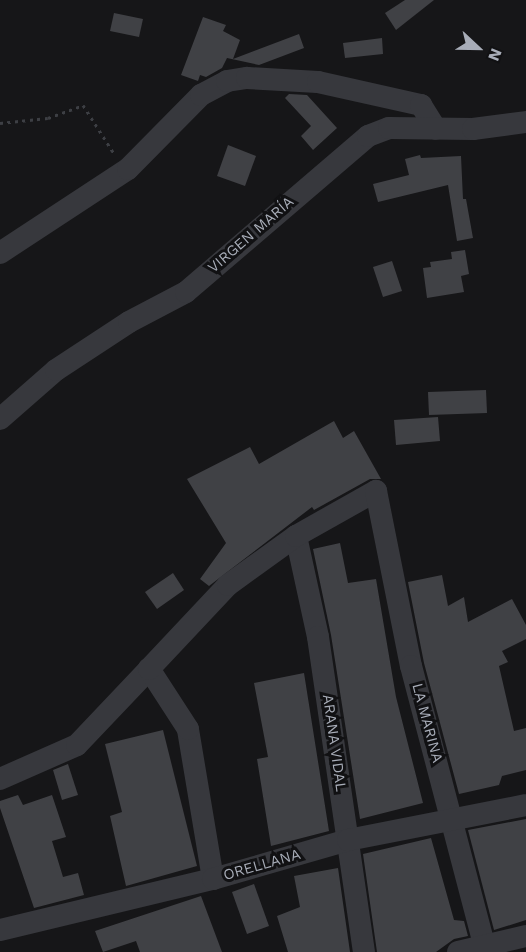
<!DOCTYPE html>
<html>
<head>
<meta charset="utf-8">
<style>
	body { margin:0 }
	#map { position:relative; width:526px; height:952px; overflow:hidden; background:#161618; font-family:"Work Sans",sans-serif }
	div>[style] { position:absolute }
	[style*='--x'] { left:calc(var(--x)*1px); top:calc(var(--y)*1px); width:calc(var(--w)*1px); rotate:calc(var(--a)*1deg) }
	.building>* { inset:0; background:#404145 }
	.path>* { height:3px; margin-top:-1.5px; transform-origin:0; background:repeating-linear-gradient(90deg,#3d3f44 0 3px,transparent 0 7.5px) }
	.minor>* { height:22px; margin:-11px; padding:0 11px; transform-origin:11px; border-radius:11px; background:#37383d }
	span { translate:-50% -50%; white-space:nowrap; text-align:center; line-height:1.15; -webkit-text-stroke:6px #111113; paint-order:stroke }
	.street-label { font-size:15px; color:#a8adb8 }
	.north { position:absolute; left:448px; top:18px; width:60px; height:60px; -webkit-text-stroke:4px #111113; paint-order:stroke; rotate:112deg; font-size:16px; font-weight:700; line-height:24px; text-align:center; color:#a8adb8 }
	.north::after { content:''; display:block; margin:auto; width:21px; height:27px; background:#a8adb8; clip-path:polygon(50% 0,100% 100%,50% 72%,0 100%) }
</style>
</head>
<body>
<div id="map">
	<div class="building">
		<div style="clip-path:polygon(405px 0,434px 0,396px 30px,385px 13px)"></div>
		<div style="clip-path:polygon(114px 13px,143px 19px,139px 37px,110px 31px)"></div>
		<div style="clip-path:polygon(203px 17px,226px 25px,223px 31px,240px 40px,233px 59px,299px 34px,304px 48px,259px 65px,227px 58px,222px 68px,206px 77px,200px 75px,198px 81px,181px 75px)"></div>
		<div style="clip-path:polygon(382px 38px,383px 54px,345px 58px,343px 43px)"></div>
		<div style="clip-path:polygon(289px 94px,307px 95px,337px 128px,313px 150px,301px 136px,311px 126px,285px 98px)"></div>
		<div style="clip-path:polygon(228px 145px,256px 156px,245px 186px,217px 176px)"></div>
		<div style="clip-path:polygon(420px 155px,421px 158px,461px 156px,463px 199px,466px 199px,473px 238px,457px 241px,448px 185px,378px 202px,373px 184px,409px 175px,405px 159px)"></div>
		<div style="clip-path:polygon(465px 250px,469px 274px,461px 276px,464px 292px,427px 298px,423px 268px,431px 267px,430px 262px,452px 259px,451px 252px)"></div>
		<div style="clip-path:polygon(392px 261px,402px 291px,383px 297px,373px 267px)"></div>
		<div style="clip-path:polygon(486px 390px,487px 413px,429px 415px,428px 392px)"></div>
		<div style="clip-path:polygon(438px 417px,440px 441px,396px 445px,394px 420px)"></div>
		<div style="clip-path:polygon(334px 421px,343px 438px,354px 431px,381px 479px,370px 479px,314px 510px,312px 507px,209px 586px,200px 579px,226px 543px,187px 479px,250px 447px,259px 464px)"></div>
		<div style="clip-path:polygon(340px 543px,348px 583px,376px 579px,396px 697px,423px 803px,360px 819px,331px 635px,313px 549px)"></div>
		<div style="clip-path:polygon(173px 573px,184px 590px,157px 609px,145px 592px)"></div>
		<div style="clip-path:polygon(442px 575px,448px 606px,464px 597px,468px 622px,512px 599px,526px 625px,526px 639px,502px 651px,508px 662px,499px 666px,514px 731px,526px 728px,526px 770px,502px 776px,499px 785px,459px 794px,424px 663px,408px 582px)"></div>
		<div style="clip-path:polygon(304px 673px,329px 831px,271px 846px,257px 759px,268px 757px,254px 683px)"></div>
		<div style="clip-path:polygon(163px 730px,197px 866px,126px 886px,110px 816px,122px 812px,105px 744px)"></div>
		<div style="clip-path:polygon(68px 764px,78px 795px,62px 800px,53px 770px)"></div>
		<div style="clip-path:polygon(18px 795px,23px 805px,52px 795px,66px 837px,52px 841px,63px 877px,78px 873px,84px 895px,34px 908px,0 808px,0 801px)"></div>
		<div style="clip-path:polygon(526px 819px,526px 920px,494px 930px,468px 830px)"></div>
		<div style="clip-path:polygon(431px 838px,454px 920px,464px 921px,468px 936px,454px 939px,436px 952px,377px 952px,363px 854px)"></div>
		<div style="clip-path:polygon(338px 868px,350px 952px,288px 952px,277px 916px,300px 907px,294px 876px)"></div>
		<div style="clip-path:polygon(254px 884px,269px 926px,247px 934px,232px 892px)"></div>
		<div style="clip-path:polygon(201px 896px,222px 952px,140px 952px,136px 941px,103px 952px,95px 931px)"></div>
	</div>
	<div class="path">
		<div style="--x:0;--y:123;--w:48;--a:-5.9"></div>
		<div style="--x:48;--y:118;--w:37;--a:-20"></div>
		<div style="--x:83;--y:105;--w:59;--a:57.4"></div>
	</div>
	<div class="minor">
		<div style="--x:0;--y:253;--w:153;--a:-33.3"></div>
		<div style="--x:128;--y:169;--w:104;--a:-45.4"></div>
		<div style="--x:201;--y:95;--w:30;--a:-28"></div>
		<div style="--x:227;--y:81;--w:20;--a:-9"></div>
		<div style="--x:247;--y:78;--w:71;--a:3.2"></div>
		<div style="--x:318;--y:82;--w:106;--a:12.6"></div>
		<div style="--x:421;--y:105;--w:28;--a:58"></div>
		<div style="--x:0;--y:419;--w:74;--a:-41.2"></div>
		<div style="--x:56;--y:370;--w:87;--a:-33.3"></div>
		<div style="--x:129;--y:322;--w:64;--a:-27.8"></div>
		<div style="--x:186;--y:292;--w:240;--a:-40.6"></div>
		<div style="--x:368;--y:136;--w:22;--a:-21"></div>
		<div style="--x:389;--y:128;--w:84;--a:0.7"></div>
		<div style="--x:473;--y:129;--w:53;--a:-7.5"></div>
		<div style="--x:296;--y:536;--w:103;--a:77.7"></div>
		<div style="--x:318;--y:637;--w:318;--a:81.7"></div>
		<div style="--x:0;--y:779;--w:84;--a:-23.8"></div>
		<div style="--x:77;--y:745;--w:105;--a:-46.5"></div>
		<div style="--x:213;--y:879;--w:152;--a:-99.5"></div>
		<div style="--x:188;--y:729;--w:72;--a:-123"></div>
		<div style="--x:149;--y:669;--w:115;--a:-46.8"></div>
		<div style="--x:228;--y:585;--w:84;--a:-35.8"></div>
		<div style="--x:296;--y:536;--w:92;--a:-29.4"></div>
		<div style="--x:376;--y:491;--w:178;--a:78.7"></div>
		<div style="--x:411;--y:666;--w:296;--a:75.3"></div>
		<div style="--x:0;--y:930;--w:219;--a:-13.5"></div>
		<div style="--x:213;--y:879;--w:141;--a:-16.1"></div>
		<div style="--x:348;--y:840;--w:181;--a:-11.1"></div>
		<div style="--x:458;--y:952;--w:70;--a:-13.2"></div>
	</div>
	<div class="street-label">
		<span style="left:251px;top:235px;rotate:-41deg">VIRGEN MARÍA</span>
		<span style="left:427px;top:723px;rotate:75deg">LA MARINA</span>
		<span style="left:334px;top:743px;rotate:82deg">ARANA VIDAL</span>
		<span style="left:262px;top:865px;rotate:-16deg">ORELLANA</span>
	</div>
	<div class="north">N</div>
</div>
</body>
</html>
